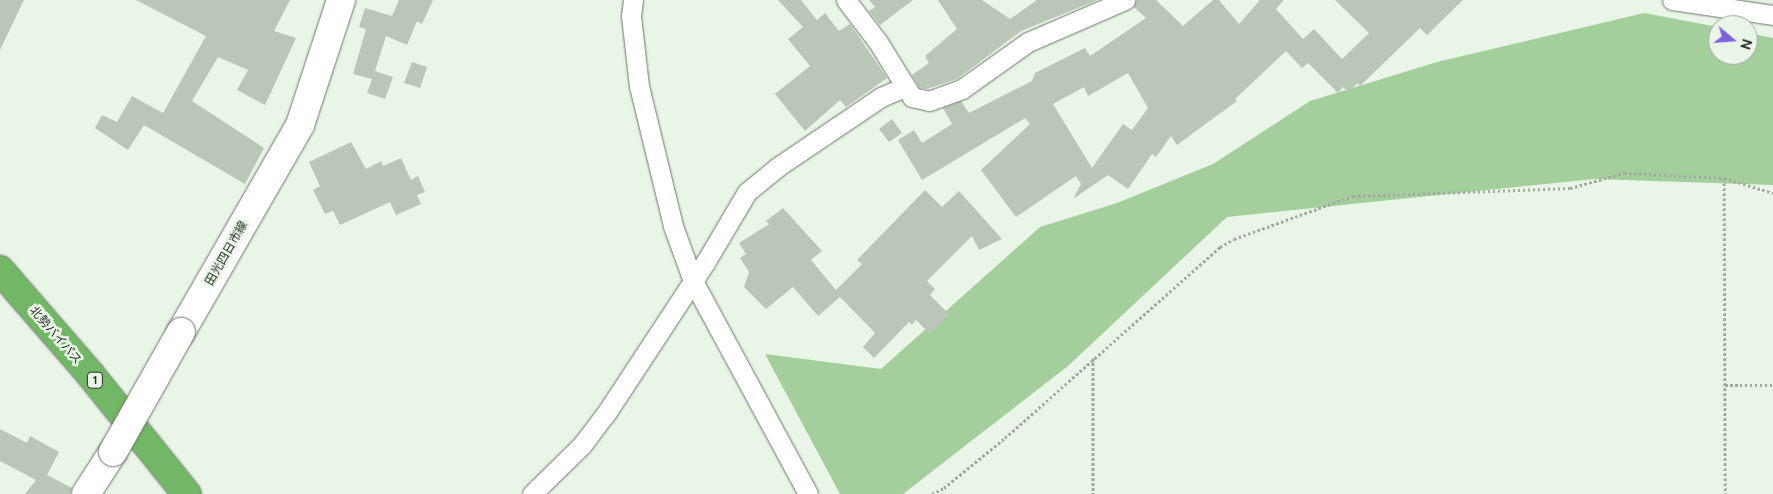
<!DOCTYPE html>
<html>
<head>
<meta charset="utf-8">
<style>
	body { margin:0 }
	#map { position:relative; width:1773px; height:494px; overflow:hidden; background:#e9f6e7; font-family:Ubuntu,"Noto Sans JP",sans-serif }
	div>[style] { position:absolute }
	[style*='--x'] { left:calc(var(--x)*1px); top:calc(var(--y)*1px); width:calc(var(--w)*1px); rotate:calc(var(--a)*1deg) }
	.green>* { inset:0; background:#a4ce9c }
	.building>* { inset:0; background:#bac6b8 }
	.path>* { height:3px; margin-top:-1.5px; transform-origin:0; background:repeating-linear-gradient(90deg,#a1aa9f 0 2.5px,transparent 0 5px) }
	.roads { filter:drop-shadow(0 0 1px #6b7669) drop-shadow(0 0 1px #6b7669) }
	.street>* { height:19px; margin:-9.5px; padding:0 9.5px; transform-origin:9.5px; border-radius:9.5px; background:#fff }
	.secondary>* { height:28px; margin:-14px; padding:0 14px; transform-origin:14px; border-radius:14px; background:#fff }
	.highway>* { height:28px; margin:-14px; padding:0 14px; transform-origin:14px; border-radius:14px; background:#71b765 }
	.bridges { filter:drop-shadow(0 0 1px #6b7669) drop-shadow(0 0 1px #6b7669) }
	.secondary-bridge>* { height:28px; margin:-14px; padding:0 14px; transform-origin:14px; border-radius:14px; background:#fff }
	span { translate:-50% -50%; white-space:nowrap; text-align:center; line-height:1.15; -webkit-text-stroke:5px #e9f6e7; paint-order:stroke }
	.shield-label span { padding:1px 4px; background:#e9f6e7; border:1px solid; border-radius:4px; -webkit-text-stroke-width:0 }
	.shield-label { font-size:11px; color:#2a2f29; font-weight:700 }
	.street-label { font-size:12px; color:#2a2f29 }
	.north { position:absolute; left:1708px; top:15px; width:50px; height:50px; box-sizing:border-box; background:#e9f6e7; border:1px solid #9da69b; border-radius:50%; rotate:108deg; font-size:14px; font-weight:700; line-height:20px; text-align:center; color:#2a2f29 }
	.north::after { content:''; display:block; margin:auto; width:18px; height:22px; background:#7e61dc; clip-path:polygon(50% 0,100% 100%,50% 72%,0 100%) }
</style>
</head>
<body>
<div id="map">
	<div class="green">
		<div style="clip-path:polygon(1644px 13px,1718px 27px,1718px 55px,1748px 55px,1748px 33px,1773px 38px,1773px 185px,1594px 179px,1227px 217px,1068px 366px,903px 494px,840px 494px,765px 354px,881px 369px,1040px 227px,1117px 203px,1213px 164px,1310px 101px,1437px 62px)"></div>
	</div>
	<div class="building">
		<div style="clip-path:polygon(0 0,24px 0,0 50px)"></div>
		<div style="clip-path:polygon(136px 0,290px 0,274px 31px,296px 38px,265px 105px,237px 90px,248px 70px,218px 57px,192px 101px,264px 148px,245px 184px,144px 125px,128px 150px,95px 128px,102px 115px,117px 122px,132px 96px,163px 113px,206px 36px)"></div>
		<div style="clip-path:polygon(399px 0,433px 0,422px 24px,417px 21px,407px 45px,386px 36px,375px 71px,393px 77px,385px 99px,367px 93px,372px 79px,353px 74px,366px 29px,359px 27px,365px 8px,392px 16px)"></div>
		<div style="clip-path:polygon(778px 0,801px 0,817px 20px,825px 13px,839px 31px,850px 24px,887px 78px,846px 107px,840px 100px,805px 131px,775px 94px,810px 66px,788px 39px,803px 27px)"></div>
		<div style="clip-path:polygon(869px 0,913px 0,880px 25px,869px 11px,875px 7px)"></div>
		<div style="clip-path:polygon(938px 0,982px 0,1010px 19px,1037px 0,1097px 0,1021px 31px,957px 79px,926px 89px,919px 87px,912px 75px,929px 63px,925px 56px,957px 29px)"></div>
		<div style="clip-path:polygon(evenodd,1136px 0,1156px 0,1183px 26px,1213px 0,1219px 0,1239px 24px,1260px 0,1284px 0,1276px 9px,1303px 39px,1314px 29px,1342px 59px,1369px 33px,1335px 0,1463px 0,1427px 35px,1420px 28px,1360px 86px,1358px 83px,1348px 92px,1343px 87px,1338px 93px,1308px 63px,1302px 68px,1286px 51px,1235px 99px,1237px 101px,1211px 120px,1177px 145px,1171px 136px,1156px 157px,1152px 154px,1128px 189px,1108px 175px,1073px 199px,1081px 184px,1076px 176px,1016px 217px,981px 170px,1030px 124px,1025px 118px,922px 180px,898px 140px,914px 130px,922px 143px,952px 124px,943px 108px,961px 101px,969px 113px,1032px 81px,1035px 73px,1085px 48px,1090px 56px,1146px 18px,1134px 7px,1136px 0,1128px 73px,1148px 108px,1132px 130px,1123px 124px,1092px 168px,1053px 104px,1084px 87px,1088px 96px,1128px 73px)"></div>
		<div style="clip-path:polygon(412px 62px,427px 67px,420px 88px,404px 83px)"></div>
		<div style="clip-path:polygon(892px 119px,902px 133px,889px 142px,879px 129px)"></div>
		<div style="clip-path:polygon(351px 142px,366px 169px,381px 161px,383px 166px,401px 158px,411px 180px,418px 176px,425px 192px,417px 195px,421px 204px,396px 215px,390px 202px,340px 225px,333px 211px,325px 214px,313px 190px,320px 186px,309px 162px)"></div>
		<div style="clip-path:polygon(925px 190px,942px 207px,959px 191px,1002px 239px,979px 250px,972px 236px,927px 281px,935px 289px,930px 295px,949px 314px,930px 334px,916px 320px,912px 325px,909px 322px,874px 358px,863px 347px,875px 333px,840px 297px,818px 316px,793px 287px,766px 309px,744px 287px,749px 272px,740px 258px,746px 254px,739px 243px,769px 224px,766px 221px,783px 208px,822px 251px,811px 260px,836px 290px,862px 264px,857px 260px)"></div>
		<div style="clip-path:polygon(0 429px,27px 443px,30px 436px,59px 452px,47px 475px,72px 488px,70px 494px,25px 494px,36px 480px,0 461px)"></div>
	</div>
	<div class="path">
		<div style="--x:1724;--y:178;--w:316;--a:89.8"></div>
		<div style="--x:1093;--y:358;--w:136;--a:90"></div>
		<div style="--x:1725;--y:385;--w:48;--a:0"></div>
		<div style="--x:932;--y:494;--w:13;--a:-27"></div>
		<div style="--x:944;--y:488;--w:79;--a:-39.3"></div>
		<div style="--x:1005;--y:438;--w:288;--a:-41.6"></div>
		<div style="--x:1220;--y:247;--w:16;--a:-30"></div>
		<div style="--x:1234;--y:239;--w:127;--a:-19.9"></div>
		<div style="--x:1353;--y:196;--w:217;--a:-2.1"></div>
		<div style="--x:1570;--y:188;--w:56;--a:-15.5"></div>
		<div style="--x:1624;--y:173;--w:100;--a:2.9"></div>
		<div style="--x:1724;--y:178;--w:51;--a:17"></div>
	</div>
	<div class="roads">
		<div class="street">
			<div style="--x:633;--y:0;--w:16;--a:97"></div>
			<div style="--x:631;--y:16;--w:70;--a:83.5"></div>
			<div style="--x:639;--y:86;--w:144;--a:76.3"></div>
			<div style="--x:673;--y:226;--w:59;--a:70"></div>
			<div style="--x:693;--y:281;--w:242;--a:61.6"></div>
			<div style="--x:846;--y:0;--w:53;--a:52.7"></div>
			<div style="--x:878;--y:42;--w:65;--a:58.3"></div>
			<div style="--x:912;--y:97;--w:17;--a:13"></div>
			<div style="--x:929;--y:101;--w:35;--a:-20"></div>
			<div style="--x:962;--y:89;--w:81;--a:-35.5"></div>
			<div style="--x:1028;--y:42;--w:106;--a:-23.4"></div>
			<div style="--x:1672;--y:0;--w:102;--a:8.4"></div>
			<div style="--x:532;--y:494;--w:70;--a:-44.4"></div>
			<div style="--x:582;--y:445;--w:38;--a:-53"></div>
			<div style="--x:605;--y:415;--w:182;--a:-56.7"></div>
			<div style="--x:705;--y:263;--w:82;--a:-59.4"></div>
			<div style="--x:747;--y:192;--w:41;--a:-39.1"></div>
			<div style="--x:779;--y:166;--w:123;--a:-34.1"></div>
			<div style="--x:881;--y:97;--w:25;--a:-23"></div>
		</div>
		<div class="secondary">
			<div style="--x:181;--y:332;--w:239;--a:-60.1"></div>
			<div style="--x:300;--y:125;--w:132;--a:-71.8"></div>
			<div style="--x:86;--y:494;--w:50;--a:-57.3"></div>
		</div>
		<div class="highway">
			<div style="--x:0;--y:270;--w:138;--a:49.1"></div>
			<div style="--x:90;--y:374;--w:154;--a:51.1"></div>
		</div>
	</div>
	<div class="bridges">
		<div class="secondary-bridge">
			<div style="--x:113;--y:452;--w:138;--a:-60.5"></div>
		</div>
	</div>
	<div class="shield-label">
		<span style="left:95px;top:380px">1</span>
	</div>
	<div class="street-label">
		<span style="left:226px;top:253px;rotate:-60deg">田光四日市線</span>
		<span style="left:56px;top:335px;rotate:49deg">北勢バイパス</span>
	</div>
	<div class="north">N</div>
</div>
</body>
</html>
